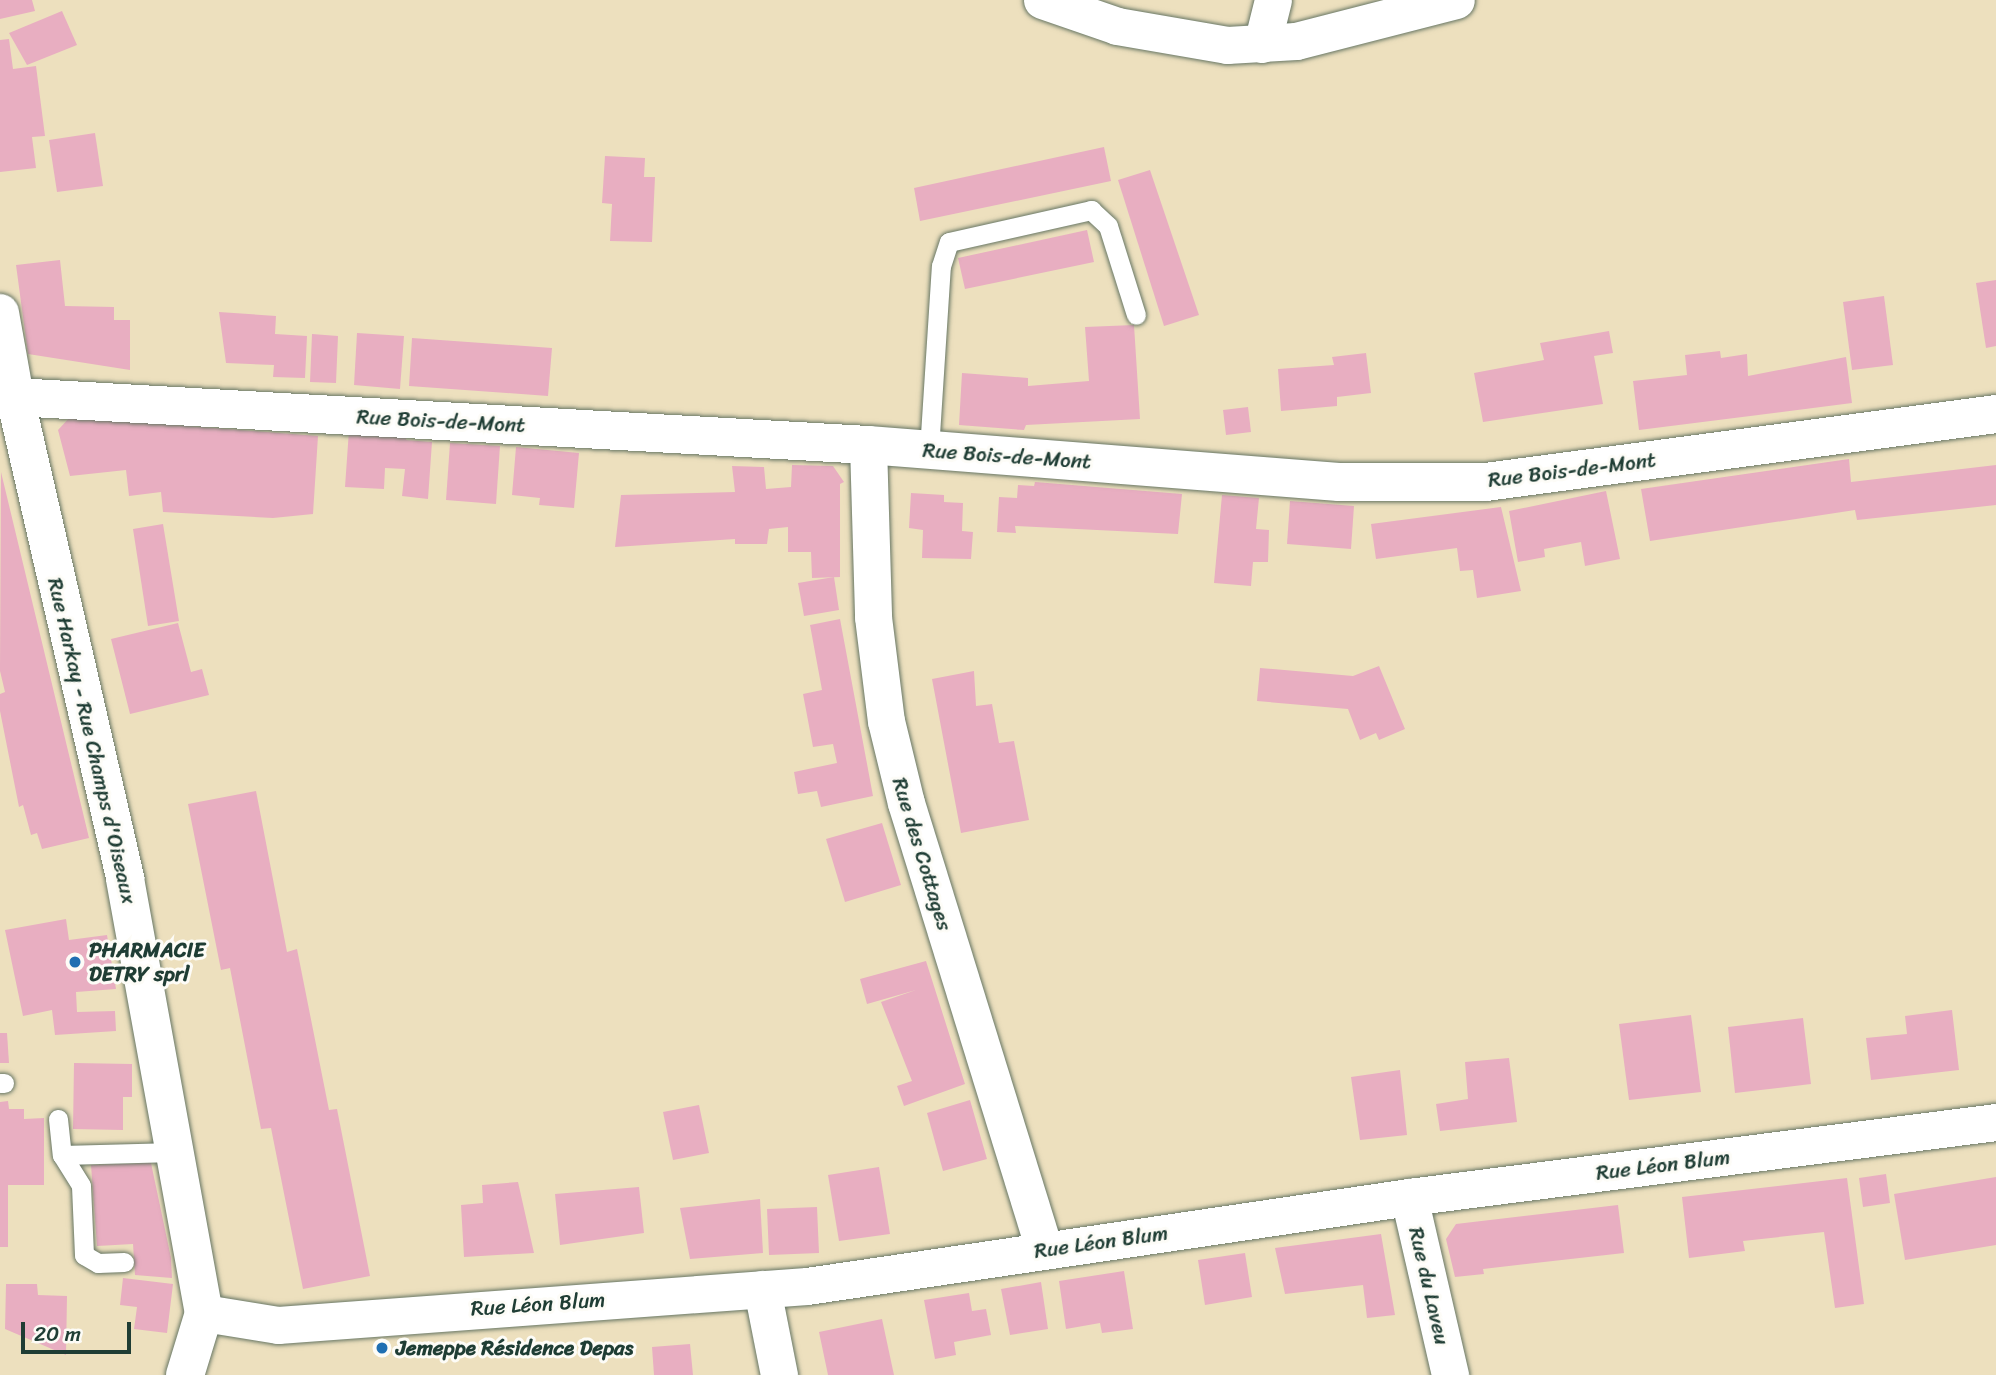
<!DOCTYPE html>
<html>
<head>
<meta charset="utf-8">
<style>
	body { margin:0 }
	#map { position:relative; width:1996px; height:1375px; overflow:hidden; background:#ede0be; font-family:Sriracha,sans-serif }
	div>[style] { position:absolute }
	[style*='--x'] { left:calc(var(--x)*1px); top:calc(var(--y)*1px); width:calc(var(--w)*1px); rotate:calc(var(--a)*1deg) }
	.building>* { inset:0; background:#e8aec1 }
	.roads { filter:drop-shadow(0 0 2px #677664) drop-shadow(0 0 2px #677664) }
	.service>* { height:19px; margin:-9.5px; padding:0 9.5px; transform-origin:9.5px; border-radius:9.5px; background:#fff }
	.minor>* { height:37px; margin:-18.5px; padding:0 18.5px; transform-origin:18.5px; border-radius:18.5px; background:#fff }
	.tertiary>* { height:38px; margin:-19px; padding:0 19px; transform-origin:19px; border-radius:19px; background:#fff }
	.dots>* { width:19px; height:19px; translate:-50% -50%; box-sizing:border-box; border:4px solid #fdfcf7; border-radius:50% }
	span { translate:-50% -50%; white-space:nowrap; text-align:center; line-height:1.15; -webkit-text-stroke:6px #fdfcf7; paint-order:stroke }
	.street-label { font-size:21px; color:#1f3d34 }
	.poi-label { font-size:21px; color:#1f3d34; font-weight:700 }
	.left { translate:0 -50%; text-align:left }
	.scale { position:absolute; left:21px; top:1322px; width:110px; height:32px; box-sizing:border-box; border:4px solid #1f3d34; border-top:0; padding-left:9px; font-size:21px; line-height:24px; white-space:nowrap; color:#1f3d34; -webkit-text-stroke:5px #fdfcf7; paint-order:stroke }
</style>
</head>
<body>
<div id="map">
	<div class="building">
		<div style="clip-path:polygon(0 0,32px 0,35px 11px,0 19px)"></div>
		<div style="clip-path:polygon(62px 11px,77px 45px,27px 65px,9px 33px)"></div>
		<div style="clip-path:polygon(9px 39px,13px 69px,36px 66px,45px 136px,32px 137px,36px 168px,0 172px,0 40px)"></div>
		<div style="clip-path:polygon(95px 133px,103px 186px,57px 192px,49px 140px)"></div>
		<div style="clip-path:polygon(1104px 147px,1111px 181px,920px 221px,914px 188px)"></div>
		<div style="clip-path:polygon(605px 156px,645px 158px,644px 177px,655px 177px,652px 242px,610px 241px,612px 204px,602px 203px)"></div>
		<div style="clip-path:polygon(1150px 170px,1199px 315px,1164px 326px,1118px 180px)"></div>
		<div style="clip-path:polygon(1087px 230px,1094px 262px,965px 289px,958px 258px)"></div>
		<div style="clip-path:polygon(60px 260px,65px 306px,114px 307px,114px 320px,130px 320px,130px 370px,28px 354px,16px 265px)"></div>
		<div style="clip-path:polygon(1996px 280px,1996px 346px,1986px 348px,1976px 283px)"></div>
		<div style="clip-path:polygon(1884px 296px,1893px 365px,1852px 370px,1843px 302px)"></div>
		<div style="clip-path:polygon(219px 312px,276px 316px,275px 334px,307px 336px,305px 378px,273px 377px,274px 365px,226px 363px)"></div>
		<div style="clip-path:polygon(1134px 325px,1140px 419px,1026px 425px,1024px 430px,959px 425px,962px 373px,1028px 378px,1028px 386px,1089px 381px,1085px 327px)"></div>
		<div style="clip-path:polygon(1609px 331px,1613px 353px,1594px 356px,1603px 404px,1483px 422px,1474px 373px,1544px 360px,1540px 343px)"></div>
		<div style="clip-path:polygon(357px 333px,404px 336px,400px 389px,354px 385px)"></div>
		<div style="clip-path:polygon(312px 334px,338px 336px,336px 383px,310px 382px)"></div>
		<div style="clip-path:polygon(412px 338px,552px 348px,548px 396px,409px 386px)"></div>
		<div style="clip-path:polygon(1720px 351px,1721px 358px,1747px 354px,1748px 376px,1846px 357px,1852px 403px,1639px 430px,1633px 381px,1687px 375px,1685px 355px)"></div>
		<div style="clip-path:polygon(1366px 353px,1371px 393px,1337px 397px,1337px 406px,1281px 411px,1278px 369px,1334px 365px,1332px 357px)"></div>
		<div style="clip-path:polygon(1248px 407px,1251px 432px,1226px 435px,1223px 410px)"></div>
		<div style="clip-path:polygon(70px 417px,318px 436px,313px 514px,273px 518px,163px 512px,161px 492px,129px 496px,126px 470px,70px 476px,58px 430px)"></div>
		<div style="clip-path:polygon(349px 430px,407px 434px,406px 440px,432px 442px,428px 499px,402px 496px,405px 469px,385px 468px,384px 489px,345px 487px)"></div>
		<div style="clip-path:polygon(450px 443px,500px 446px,496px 504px,446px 500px)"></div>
		<div style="clip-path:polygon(516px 447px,579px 453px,574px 508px,539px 505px,540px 498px,512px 495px)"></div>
		<div style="clip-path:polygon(1849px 459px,1851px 482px,1996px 465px,1996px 505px,1857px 520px,1855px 510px,1650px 541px,1641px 489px)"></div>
		<div style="clip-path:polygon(792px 465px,833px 466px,844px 482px,840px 484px,840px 577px,812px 578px,811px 552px,788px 552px,788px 527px,769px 529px,767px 544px,735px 544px,735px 539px,615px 547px,621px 495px,735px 492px,732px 466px,764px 467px,766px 489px,791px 487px)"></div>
		<div style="clip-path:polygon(1px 472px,89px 838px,42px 849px,37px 833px,31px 835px,23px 805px,19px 807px,0 711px,0 694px,5px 692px,0 671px)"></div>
		<div style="clip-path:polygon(1035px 482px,1182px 494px,1178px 534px,1015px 526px,1016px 533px,997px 532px,999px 497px,1017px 498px,1018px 485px,1034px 486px)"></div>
		<div style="clip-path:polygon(1606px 491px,1620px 559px,1585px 566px,1581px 542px,1544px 549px,1545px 557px,1518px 562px,1509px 511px)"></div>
		<div style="clip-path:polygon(911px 493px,944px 495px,944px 502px,963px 503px,962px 531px,973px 532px,971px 559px,922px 558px,923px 530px,909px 528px)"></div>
		<div style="clip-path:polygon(1222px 495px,1259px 498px,1256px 529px,1269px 530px,1268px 562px,1253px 562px,1251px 586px,1214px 583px)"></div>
		<div style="clip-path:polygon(1290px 501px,1354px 506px,1351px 549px,1287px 544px)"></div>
		<div style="clip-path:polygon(1501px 507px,1521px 591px,1477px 598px,1473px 570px,1460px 571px,1457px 548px,1376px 559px,1371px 524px)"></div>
		<div style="clip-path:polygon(163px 524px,179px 621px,148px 626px,133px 529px)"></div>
		<div style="clip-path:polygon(834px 577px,839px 610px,804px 616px,798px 583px)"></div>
		<div style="clip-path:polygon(840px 619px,873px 796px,821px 807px,817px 791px,798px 794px,794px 772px,837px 763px,833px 744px,813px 747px,803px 694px,822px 690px,810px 625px)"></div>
		<div style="clip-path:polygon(178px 623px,191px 672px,202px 669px,209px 695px,130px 714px,111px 639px)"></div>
		<div style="clip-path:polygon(1379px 666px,1405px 729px,1379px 740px,1376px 733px,1360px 740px,1348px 709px,1257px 701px,1260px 668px,1353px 676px)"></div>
		<div style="clip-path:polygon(974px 671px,976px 706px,992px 704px,999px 743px,1014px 741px,1029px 820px,961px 833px,932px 679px)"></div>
		<div style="clip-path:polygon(256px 791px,287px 952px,297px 949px,329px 1110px,337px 1109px,370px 1276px,303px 1289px,271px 1128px,261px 1129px,230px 968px,221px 970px,188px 804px)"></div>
		<div style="clip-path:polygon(882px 823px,901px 885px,845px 902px,826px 839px)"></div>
		<div style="clip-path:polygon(66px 919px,69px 940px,107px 935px,116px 989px,76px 992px,77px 1012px,115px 1011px,116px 1031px,55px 1035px,52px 1010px,23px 1016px,5px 930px)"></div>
		<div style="clip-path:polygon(926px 961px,965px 1084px,904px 1106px,897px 1086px,912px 1081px,881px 1002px,916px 990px,867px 1004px,860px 979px)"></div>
		<div style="clip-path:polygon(1952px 1010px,1959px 1070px,1871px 1080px,1866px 1038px,1907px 1034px,1905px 1016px)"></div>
		<div style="clip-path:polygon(1691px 1015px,1701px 1092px,1629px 1100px,1619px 1024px)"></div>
		<div style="clip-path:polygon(1803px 1018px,1811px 1084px,1735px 1093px,1728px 1027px)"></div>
		<div style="clip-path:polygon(0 1033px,7px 1033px,9px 1063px,0 1063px)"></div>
		<div style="clip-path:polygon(1509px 1058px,1517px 1122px,1440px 1131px,1436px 1104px,1468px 1099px,1465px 1062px)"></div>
		<div style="clip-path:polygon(74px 1063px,132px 1064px,132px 1097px,123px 1097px,123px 1130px,73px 1129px)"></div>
		<div style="clip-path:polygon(1400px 1070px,1407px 1135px,1360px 1140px,1351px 1077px)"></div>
		<div style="clip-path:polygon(970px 1100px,987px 1159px,943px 1171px,927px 1113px)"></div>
		<div style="clip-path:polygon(8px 1101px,9px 1109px,24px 1109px,24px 1119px,44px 1118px,44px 1185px,8px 1185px,8px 1247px,0 1247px,0 1102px)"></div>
		<div style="clip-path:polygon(699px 1105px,709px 1153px,673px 1160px,663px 1112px)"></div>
		<div style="clip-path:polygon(151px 1163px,171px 1258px,172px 1278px,135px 1275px,133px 1244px,97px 1246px,91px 1165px)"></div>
		<div style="clip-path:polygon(879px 1167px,890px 1234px,839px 1241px,828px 1175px)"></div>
		<div style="clip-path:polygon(1886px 1174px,1890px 1203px,1863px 1207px,1859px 1178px)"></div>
		<div style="clip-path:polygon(1996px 1177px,1996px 1245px,1905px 1260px,1894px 1194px)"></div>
		<div style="clip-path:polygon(1847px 1178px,1864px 1304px,1835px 1308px,1824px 1232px,1743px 1241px,1745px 1251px,1689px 1258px,1682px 1197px)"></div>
		<div style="clip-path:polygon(518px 1182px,534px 1253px,464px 1257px,461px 1205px,483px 1203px,482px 1185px)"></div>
		<div style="clip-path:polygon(639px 1187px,644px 1233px,560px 1245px,555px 1194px)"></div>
		<div style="clip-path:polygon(760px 1199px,763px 1253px,690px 1259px,680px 1208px)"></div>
		<div style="clip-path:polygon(1618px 1205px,1624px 1253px,1483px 1269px,1484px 1274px,1455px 1277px,1446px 1239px,1456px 1224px)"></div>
		<div style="clip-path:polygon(817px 1207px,819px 1253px,769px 1255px,767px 1209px)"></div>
		<div style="clip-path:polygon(1381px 1234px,1395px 1315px,1367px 1318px,1363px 1285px,1285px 1294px,1275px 1248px)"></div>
		<div style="clip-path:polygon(1245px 1253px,1252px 1297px,1205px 1305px,1198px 1260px)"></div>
		<div style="clip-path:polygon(1124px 1271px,1133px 1329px,1102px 1333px,1100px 1323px,1066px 1329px,1059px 1281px)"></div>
		<div style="clip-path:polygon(123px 1278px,173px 1284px,167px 1333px,134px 1329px,137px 1307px,120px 1305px)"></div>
		<div style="clip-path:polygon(1041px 1282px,1048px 1329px,1010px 1335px,1001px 1289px)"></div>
		<div style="clip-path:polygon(6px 1284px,37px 1284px,38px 1295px,67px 1296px,66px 1355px,5px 1329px)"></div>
		<div style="clip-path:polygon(969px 1293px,972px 1311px,986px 1309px,991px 1335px,954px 1342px,956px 1355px,935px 1359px,924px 1300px)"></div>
		<div style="clip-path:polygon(882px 1319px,894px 1375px,828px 1375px,819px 1332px)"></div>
		<div style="clip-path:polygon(690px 1344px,693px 1375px,654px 1375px,652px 1347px)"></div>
	</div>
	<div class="roads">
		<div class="service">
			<div style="--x:929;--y:450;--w:184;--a:-86.3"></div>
			<div style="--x:941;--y:266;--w:25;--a:-72"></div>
			<div style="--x:949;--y:242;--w:146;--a:-12.7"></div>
			<div style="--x:1091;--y:210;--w:23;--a:43"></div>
			<div style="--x:1108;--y:226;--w:93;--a:72.5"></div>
			<div style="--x:0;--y:1083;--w:4;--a:0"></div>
			<div style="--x:58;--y:1119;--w:36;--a:84"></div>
			<div style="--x:62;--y:1155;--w:36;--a:58"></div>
			<div style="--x:81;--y:1186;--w:69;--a:87.5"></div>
			<div style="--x:84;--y:1255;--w:16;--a:30"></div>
			<div style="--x:98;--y:1263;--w:26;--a:-2"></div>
			<div style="--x:62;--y:1155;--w:113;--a:-1.5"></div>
		</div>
		<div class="minor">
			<div style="--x:1042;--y:0;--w:79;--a:19.1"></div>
			<div style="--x:1117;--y:26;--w:112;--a:9.8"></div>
			<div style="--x:1227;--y:45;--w:69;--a:-3.3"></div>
			<div style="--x:1296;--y:41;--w:165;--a:-14.4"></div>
			<div style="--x:1262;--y:44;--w:45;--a:-76"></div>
			<div style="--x:868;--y:445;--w:172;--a:88.3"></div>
			<div style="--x:873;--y:617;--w:105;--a:82.9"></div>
			<div style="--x:886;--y:721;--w:84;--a:76.3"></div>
			<div style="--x:906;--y:803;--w:468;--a:72.8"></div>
			<div style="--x:1409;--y:1197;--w:183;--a:77"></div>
			<div style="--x:762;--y:1289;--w:88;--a:78.8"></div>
			<div style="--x:204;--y:1313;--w:75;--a:9.2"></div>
			<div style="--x:278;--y:1325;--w:530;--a:-4.22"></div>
			<div style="--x:807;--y:1286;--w:609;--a:-8.41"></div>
			<div style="--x:1409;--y:1197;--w:592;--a:-7.28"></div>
		</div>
		<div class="tertiary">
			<div style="--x:0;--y:313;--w:85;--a:79.9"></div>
			<div style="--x:15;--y:397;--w:494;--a:77.1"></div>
			<div style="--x:125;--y:879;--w:441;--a:79.7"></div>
			<div style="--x:204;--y:1313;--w:65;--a:107"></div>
			<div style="--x:15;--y:397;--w:854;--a:3.22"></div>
			<div style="--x:868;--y:445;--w:472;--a:4.5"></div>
			<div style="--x:1339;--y:482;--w:147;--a:0"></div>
			<div style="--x:1486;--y:482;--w:515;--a:-7.59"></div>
		</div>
	</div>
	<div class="dots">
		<div style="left:75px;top:962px;background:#1f6fb2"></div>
		<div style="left:382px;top:1348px;background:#1f6fb2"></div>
	</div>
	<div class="street-label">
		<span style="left:441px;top:421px;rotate:3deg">Rue Bois-de-Mont</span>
		<span style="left:1007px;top:456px;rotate:4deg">Rue Bois-de-Mont</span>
		<span style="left:1572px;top:470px;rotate:-7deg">Rue Bois-de-Mont</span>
		<span style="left:92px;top:741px;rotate:77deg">Rue Harkay - Rue Champs d'Oiseaux</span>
		<span style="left:922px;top:854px;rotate:73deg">Rue des Cottages</span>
		<span style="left:1663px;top:1165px;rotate:-7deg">Rue Léon Blum</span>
		<span style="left:1101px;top:1242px;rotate:-8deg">Rue Léon Blum</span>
		<span style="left:1429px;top:1286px;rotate:77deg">Rue du Laveu</span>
		<span style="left:538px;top:1304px;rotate:-4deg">Rue Léon Blum</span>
	</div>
	<div class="poi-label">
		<span class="left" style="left:89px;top:962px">PHARMACIE<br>DETRY sprl</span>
		<span class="left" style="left:396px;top:1348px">Jemeppe Résidence Depas</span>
	</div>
	<div class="scale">20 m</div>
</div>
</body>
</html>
